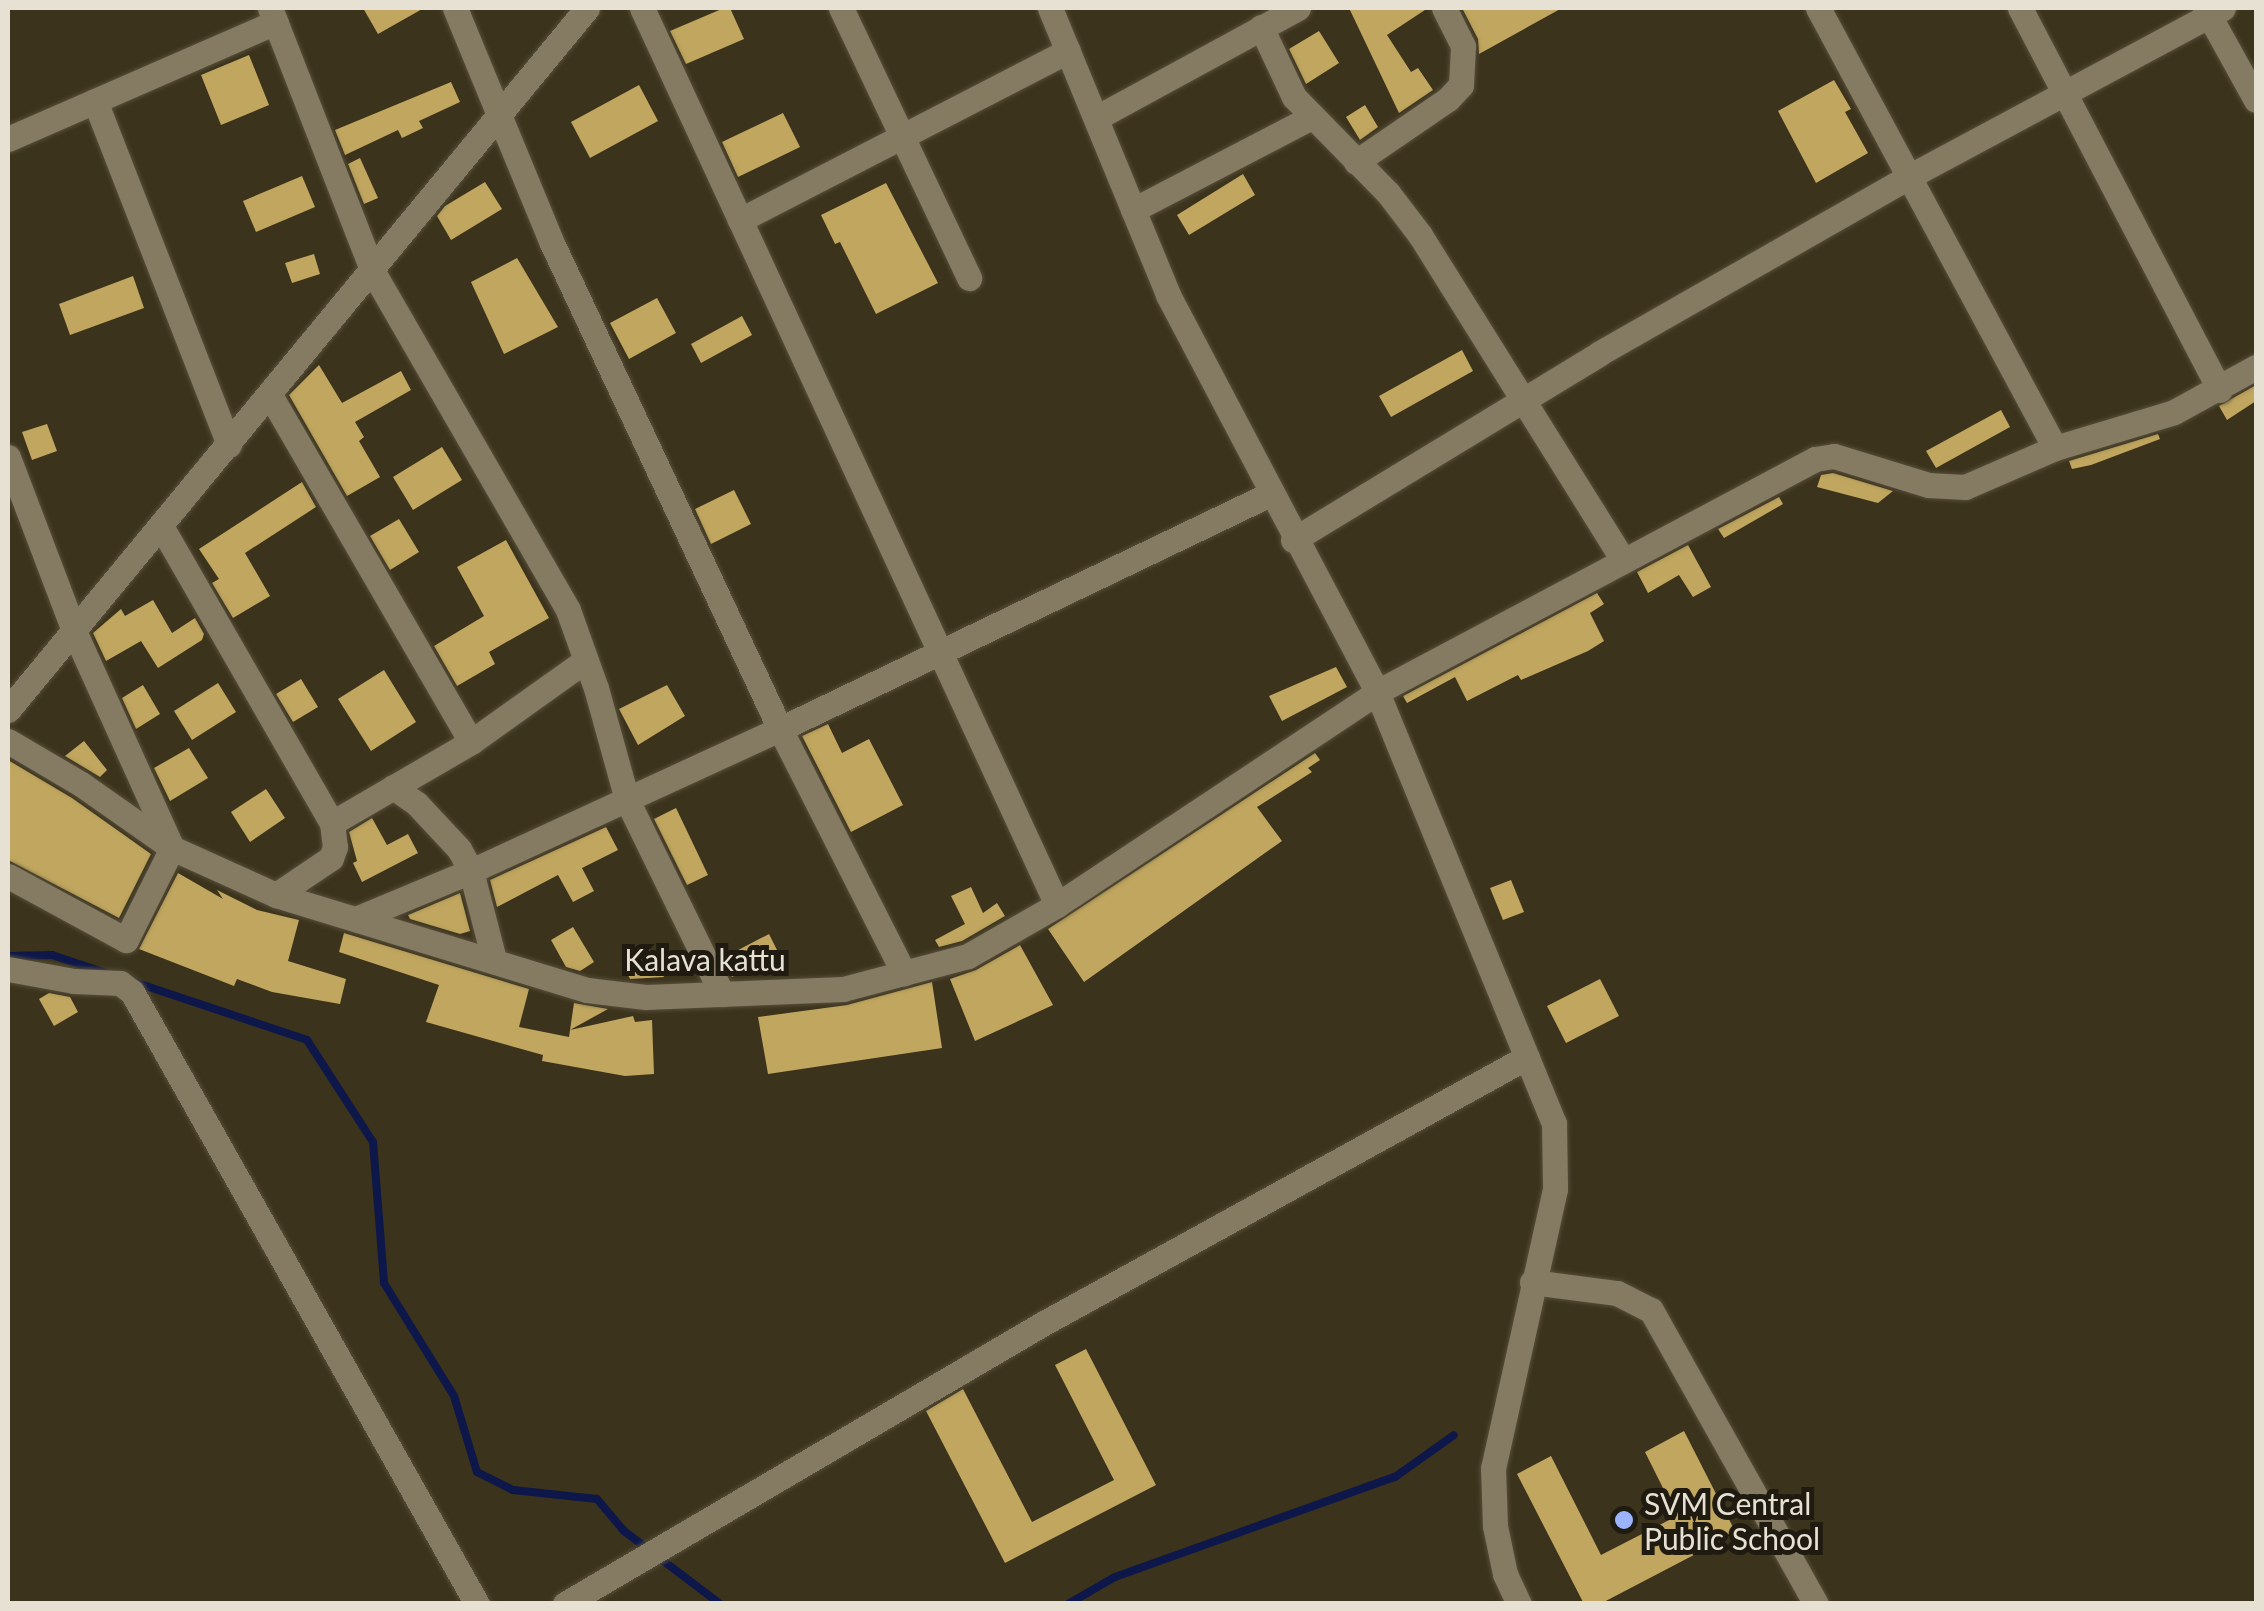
<!DOCTYPE html>
<html>
<head>
<meta charset="utf-8">
<style>
	body { margin:0 }
	#map { position:relative; width:2264px; height:1611px; overflow:hidden; background:#3c331c; font-family:Lato,sans-serif }
	div>[style] { position:absolute }
	[style*='--x'] { left:calc(var(--x)*1px); top:calc(var(--y)*1px); width:calc(var(--w)*1px); rotate:calc(var(--a)*1deg) }
	.stream>* { height:8px; margin:-4px; padding:0 4px; transform-origin:4px; border-radius:4px; background:#0d174a }
	.building>* { inset:0; background:#c0a65f }
	.roads { filter:drop-shadow(0 0 2px #564e3a) drop-shadow(0 0 2px #564e3a) }
	.minor>* { height:25px; margin:-12.5px; padding:0 12.5px; transform-origin:12.5px; border-radius:12.5px; background:#857b62 }
	.dots>* { width:28px; height:28px; translate:-50% -50%; box-sizing:border-box; border:5px solid #1f1b11; border-radius:50% }
	span { translate:-50% -50%; white-space:nowrap; text-align:center; line-height:1.15; -webkit-text-stroke:10px #1f1b11; paint-order:stroke }
	.street-label { font-size:30px; color:#e6e1d3 }
	.poi-label { font-size:30px; color:#e6e1d3 }
	.left { translate:0 -50%; text-align:left }
	.frame { position:absolute; inset:0; border:10px solid #e6e1d3; pointer-events:none }
</style>
</head>
<body>
<div id="map">
	<div class="stream">
		<div style="--x:8;--y:956;--w:44;--a:-1.3"></div>
		<div style="--x:52;--y:955;--w:57;--a:18.4"></div>
		<div style="--x:134;--y:982;--w:182;--a:18.5"></div>
		<div style="--x:307;--y:1040;--w:121;--a:57.1"></div>
		<div style="--x:373;--y:1142;--w:141;--a:85.5"></div>
		<div style="--x:384;--y:1283;--w:133;--a:58.2"></div>
		<div style="--x:454;--y:1396;--w:79;--a:73.2"></div>
		<div style="--x:477;--y:1472;--w:40;--a:26.6"></div>
		<div style="--x:513;--y:1490;--w:84;--a:6.1"></div>
		<div style="--x:597;--y:1499;--w:42;--a:49.8"></div>
		<div style="--x:624;--y:1531;--w:121;--a:37.2"></div>
		<div style="--x:1068;--y:1604;--w:54;--a:-29.9"></div>
		<div style="--x:1115;--y:1577;--w:297;--a:-19.7"></div>
		<div style="--x:1395;--y:1477;--w:72;--a:-35.4"></div>
	</div>
	<div class="building">
		<div style="clip-path:polygon(363px 8px,424px 8px,378px 34px)"></div>
		<div style="clip-path:polygon(724px 8px,730px 8px,744px 39px,686px 64px,670px 31px)"></div>
		<div style="clip-path:polygon(1349px 8px,1428px 8px,1387px 35px,1411px 72px,1418px 68px,1433px 90px,1399px 113px)"></div>
		<div style="clip-path:polygon(1462px 8px,1562px 8px,1479px 54px,1478px 39px)"></div>
		<div style="clip-path:polygon(1319px 31px,1339px 63px,1306px 84px,1289px 49px)"></div>
		<div style="clip-path:polygon(249px 55px,269px 105px,221px 125px,201px 75px)"></div>
		<div style="clip-path:polygon(1834px 80px,1851px 109px,1845px 112px,1868px 153px,1816px 183px,1778px 111px)"></div>
		<div style="clip-path:polygon(451px 82px,460px 102px,419px 121px,423px 128px,402px 138px,398px 130px,345px 155px,335px 130px)"></div>
		<div style="clip-path:polygon(639px 85px,658px 121px,590px 158px,571px 122px)"></div>
		<div style="clip-path:polygon(1365px 105px,1378px 127px,1360px 140px,1346px 117px)"></div>
		<div style="clip-path:polygon(783px 113px,800px 147px,738px 177px,722px 142px)"></div>
		<div style="clip-path:polygon(360px 158px,378px 198px,364px 204px,348px 164px)"></div>
		<div style="clip-path:polygon(1243px 174px,1255px 195px,1189px 235px,1177px 215px)"></div>
		<div style="clip-path:polygon(302px 176px,315px 207px,256px 232px,243px 201px)"></div>
		<div style="clip-path:polygon(485px 182px,502px 209px,451px 240px,437px 216px,445px 206px)"></div>
		<div style="clip-path:polygon(886px 183px,938px 283px,876px 314px,840px 242px,835px 244px,821px 215px)"></div>
		<div style="clip-path:polygon(314px 254px,320px 274px,292px 283px,285px 263px)"></div>
		<div style="clip-path:polygon(517px 258px,558px 327px,504px 354px,471px 282px)"></div>
		<div style="clip-path:polygon(133px 276px,144px 308px,70px 335px,59px 304px)"></div>
		<div style="clip-path:polygon(657px 298px,676px 333px,629px 359px,610px 323px)"></div>
		<div style="clip-path:polygon(742px 316px,752px 335px,701px 363px,691px 344px)"></div>
		<div style="clip-path:polygon(1462px 350px,1473px 371px,1391px 417px,1379px 396px)"></div>
		<div style="clip-path:polygon(319px 365px,342px 403px,401px 371px,411px 390px,355px 422px,364px 437px,359px 441px,380px 477px,347px 496px,289px 395px)"></div>
		<div style="clip-path:polygon(2256px 385px,2256px 401px,2227px 420px,2219px 406px)"></div>
		<div style="clip-path:polygon(2001px 410px,2010px 427px,1936px 468px,1926px 451px)"></div>
		<div style="clip-path:polygon(47px 424px,57px 451px,32px 460px,22px 432px)"></div>
		<div style="clip-path:polygon(2158px 434px,2160px 439px,2091px 465px,2072px 469px,2069px 461px)"></div>
		<div style="clip-path:polygon(442px 447px,462px 480px,413px 510px,393px 477px)"></div>
		<div style="clip-path:polygon(1833px 473px,1893px 491px,1878px 503px,1817px 487px,1821px 475px)"></div>
		<div style="clip-path:polygon(302px 482px,316px 507px,245px 553px,270px 596px,233px 618px,212px 583px,219px 579px,199px 549px)"></div>
		<div style="clip-path:polygon(734px 490px,751px 524px,711px 544px,695px 509px)"></div>
		<div style="clip-path:polygon(1779px 497px,1783px 504px,1724px 538px,1718px 529px)"></div>
		<div style="clip-path:polygon(399px 519px,419px 552px,390px 570px,370px 536px)"></div>
		<div style="clip-path:polygon(506px 540px,549px 618px,489px 652px,495px 664px,457px 686px,434px 646px,484px 616px,457px 567px)"></div>
		<div style="clip-path:polygon(1688px 545px,1711px 587px,1693px 597px,1679px 575px,1648px 593px,1637px 572px)"></div>
		<div style="clip-path:polygon(1597px 593px,1604px 604px,1590px 613px,1604px 641px,1588px 651px,1521px 680px,1518px 675px,1467px 701px,1455px 677px,1407px 703px,1403px 696px)"></div>
		<div style="clip-path:polygon(153px 600px,172px 633px,195px 618px,204px 634px,202px 640px,158px 668px,141px 641px,106px 661px,93px 633px,121px 609px,125px 616px)"></div>
		<div style="clip-path:polygon(1336px 667px,1347px 687px,1282px 721px,1269px 696px)"></div>
		<div style="clip-path:polygon(384px 670px,416px 722px,371px 751px,338px 699px)"></div>
		<div style="clip-path:polygon(301px 679px,318px 707px,293px 722px,276px 694px)"></div>
		<div style="clip-path:polygon(218px 683px,236px 712px,192px 740px,174px 711px)"></div>
		<div style="clip-path:polygon(143px 685px,160px 714px,136px 729px,122px 698px)"></div>
		<div style="clip-path:polygon(667px 685px,685px 716px,638px 745px,619px 709px)"></div>
		<div style="clip-path:polygon(828px 724px,842px 753px,869px 739px,903px 805px,851px 832px,802px 736px)"></div>
		<div style="clip-path:polygon(84px 741px,107px 770px,100px 777px,65px 756px)"></div>
		<div style="clip-path:polygon(189px 748px,208px 778px,170px 801px,154px 768px)"></div>
		<div style="clip-path:polygon(1315px 753px,1320px 760px,1308px 768px,1312px 772px,1257px 807px,1282px 841px,1084px 982px,1048px 929px)"></div>
		<div style="clip-path:polygon(8px 760px,72px 798px,151px 854px,119px 918px,8px 860px)"></div>
		<div style="clip-path:polygon(266px 789px,285px 818px,250px 842px,231px 812px)"></div>
		<div style="clip-path:polygon(676px 808px,708px 875px,687px 885px,654px 819px)"></div>
		<div style="clip-path:polygon(372px 818px,387px 845px,408px 834px,418px 853px,362px 882px,353px 863px,357px 861px,349px 832px)"></div>
		<div style="clip-path:polygon(606px 827px,618px 850px,582px 868px,594px 891px,573px 902px,558px 875px,497px 907px,490px 880px)"></div>
		<div style="clip-path:polygon(178px 873px,223px 899px,217px 890px,257px 910px,299px 920px,288px 961px,346px 979px,340px 1004px,272px 992px,237px 979px,234px 986px,139px 949px)"></div>
		<div style="clip-path:polygon(1511px 880px,1524px 912px,1503px 920px,1490px 888px)"></div>
		<div style="clip-path:polygon(971px 887px,983px 913px,997px 903px,1005px 916px,962px 941px,939px 947px,935px 940px,965px 924px,951px 896px)"></div>
		<div style="clip-path:polygon(460px 893px,470px 931px,460px 934px,410px 919px,408px 915px)"></div>
		<div style="clip-path:polygon(573px 927px,594px 962px,580px 971px,566px 967px,551px 940px)"></div>
		<div style="clip-path:polygon(344px 933px,529px 989px,519px 1027px,569px 1037px,574px 1003px,608px 1009px,570px 1030px,633px 1016px,635px 1022px,652px 1020px,654px 1074px,625px 1076px,542px 1061px,543px 1055px,426px 1022px,439px 985px,339px 952px)"></div>
		<div style="clip-path:polygon(769px 934px,779px 954px,732px 977px,723px 958px)"></div>
		<div style="clip-path:polygon(1020px 945px,1053px 1005px,975px 1041px,950px 979px,976px 970px)"></div>
		<div style="clip-path:polygon(649px 948px,664px 977px,630px 979px,622px 963px)"></div>
		<div style="clip-path:polygon(1600px 979px,1619px 1016px,1566px 1043px,1547px 1006px)"></div>
		<div style="clip-path:polygon(932px 982px,942px 1048px,768px 1074px,758px 1017px,847px 1005px)"></div>
		<div style="clip-path:polygon(49px 993px,70px 997px,78px 1012px,54px 1026px,39px 999px)"></div>
		<div style="clip-path:polygon(1086px 1349px,1156px 1485px,1005px 1563px,926px 1411px,963px 1389px,1032px 1522px,1114px 1480px,1055px 1365px)"></div>
		<div style="clip-path:polygon(1684px 1431px,1736px 1533px,1600px 1604px,1584px 1604px,1517px 1474px,1551px 1456px,1601px 1555px,1677px 1516px,1645px 1452px)"></div>
	</div>
	<div class="roads">
		<div class="minor">
			<div style="--x:270;--y:8;--w:283;--a:68.7"></div>
			<div style="--x:373;--y:272;--w:390;--a:60"></div>
			<div style="--x:568;--y:610;--w:83;--a:70.3"></div>
			<div style="--x:596;--y:688;--w:116;--a:74.5"></div>
			<div style="--x:627;--y:800;--w:216;--a:63.9"></div>
			<div style="--x:455;--y:8;--w:252;--a:67.6"></div>
			<div style="--x:551;--y:241;--w:539;--a:64.86"></div>
			<div style="--x:780;--y:729;--w:274;--a:63.1"></div>
			<div style="--x:642;--y:8;--w:988;--a:65.17"></div>
			<div style="--x:841;--y:8;--w:299;--a:64.6"></div>
			<div style="--x:1050;--y:8;--w:310;--a:67.6"></div>
			<div style="--x:1168;--y:295;--w:449;--a:62.2"></div>
			<div style="--x:1377;--y:692;--w:466;--a:67.7"></div>
			<div style="--x:1554;--y:1123;--w:66;--a:89.1"></div>
			<div style="--x:1555;--y:1189;--w:286;--a:102.5"></div>
			<div style="--x:1493;--y:1468;--w:58;--a:88"></div>
			<div style="--x:1495;--y:1526;--w:49;--a:78.2"></div>
			<div style="--x:1505;--y:1574;--w:33;--a:65"></div>
			<div style="--x:2020;--y:8;--w:431;--a:62.4"></div>
			<div style="--x:2205;--y:8;--w:105;--a:61"></div>
			<div style="--x:1261;--y:27;--w:77;--a:64.8"></div>
			<div style="--x:1294;--y:97;--w:134;--a:45.6"></div>
			<div style="--x:1388;--y:193;--w:53;--a:52.7"></div>
			<div style="--x:1420;--y:235;--w:383;--a:58"></div>
			<div style="--x:95;--y:101;--w:369;--a:68.7"></div>
			<div style="--x:1096;--y:118;--w:230;--a:-28.6"></div>
			<div style="--x:8;--y:139;--w:292;--a:-23.6"></div>
			<div style="--x:1356;--y:162;--w:112;--a:-34.4"></div>
			<div style="--x:1448;--y:99;--w:19;--a:-47"></div>
			<div style="--x:1461;--y:85;--w:39;--a:-87"></div>
			<div style="--x:1463;--y:46;--w:42;--a:-116.6"></div>
			<div style="--x:1133;--y:210;--w:202;--a:-27.5"></div>
			<div style="--x:740;--y:220;--w:369;--a:-27.3"></div>
			<div style="--x:270;--y:395;--w:401;--a:59.9"></div>
			<div style="--x:2055;--y:448;--w:124;--a:-16.8"></div>
			<div style="--x:2174;--y:412;--w:94;--a:-28.8"></div>
			<div style="--x:8;--y:457;--w:186;--a:69.2"></div>
			<div style="--x:74;--y:631;--w:238;--a:65.7"></div>
			<div style="--x:172;--y:848;--w:103;--a:116.6"></div>
			<div style="--x:126;--y:940;--w:134;--a:-151.5"></div>
			<div style="--x:161;--y:526;--w:343;--a:60.1"></div>
			<div style="--x:332;--y:823;--w:24;--a:83"></div>
			<div style="--x:335;--y:847;--w:12;--a:110"></div>
			<div style="--x:331;--y:858;--w:66;--a:146.1"></div>
			<div style="--x:1293;--y:540;--w:359;--a:-31.3"></div>
			<div style="--x:1600;--y:353;--w:357;--a:-29.7"></div>
			<div style="--x:1910;--y:176;--w:355;--a:-28.2"></div>
			<div style="--x:8;--y:710;--w:910;--a:-50.48"></div>
			<div style="--x:8;--y:741;--w:85;--a:30.5"></div>
			<div style="--x:81;--y:784;--w:111;--a:35.1"></div>
			<div style="--x:172;--y:848;--w:114;--a:24.3"></div>
			<div style="--x:276;--y:895;--w:325;--a:17"></div>
			<div style="--x:587;--y:990;--w:59;--a:6.8"></div>
			<div style="--x:646;--y:997;--w:197;--a:-2.3"></div>
			<div style="--x:843;--y:989;--w:129;--a:-14.8"></div>
			<div style="--x:968;--y:956;--w:103;--a:-29.8"></div>
			<div style="--x:1057;--y:905;--w:384;--a:-33.6"></div>
			<div style="--x:1377;--y:692;--w:496;--a:-28"></div>
			<div style="--x:1815;--y:459;--w:19;--a:-9"></div>
			<div style="--x:1834;--y:456;--w:98;--a:17.1"></div>
			<div style="--x:1928;--y:485;--w:37;--a:3"></div>
			<div style="--x:1965;--y:487;--w:98;--a:-23.4"></div>
			<div style="--x:2055;--y:448;--w:500;--a:-118.3"></div>
			<div style="--x:393;--y:787;--w:29;--a:35"></div>
			<div style="--x:417;--y:804;--w:62;--a:47"></div>
			<div style="--x:459;--y:849;--w:25;--a:61"></div>
			<div style="--x:471;--y:871;--w:91;--a:75.4"></div>
			<div style="--x:332;--y:823;--w:161;--a:-30.2"></div>
			<div style="--x:471;--y:742;--w:141;--a:-35.5"></div>
			<div style="--x:358;--y:918;--w:122;--a:-22.6"></div>
			<div style="--x:471;--y:871;--w:340;--a:-24.7"></div>
			<div style="--x:780;--y:729;--w:543;--a:-25.62"></div>
			<div style="--x:8;--y:969;--w:67;--a:10.3"></div>
			<div style="--x:74;--y:981;--w:46;--a:2.5"></div>
			<div style="--x:120;--y:983;--w:15;--a:37"></div>
			<div style="--x:132;--y:992;--w:703;--a:60.59"></div>
			<div style="--x:1532;--y:1282;--w:86;--a:7.4"></div>
			<div style="--x:1617;--y:1293;--w:38;--a:27"></div>
			<div style="--x:1651;--y:1310;--w:337;--a:60.7"></div>
			<div style="--x:565;--y:1604;--w:555;--a:-30.4"></div>
			<div style="--x:1044;--y:1323;--w:551;--a:-28.84"></div>
		</div>
	</div>
	<div class="dots">
		<div style="left:1624px;top:1520px;background:#9cb4fd"></div>
	</div>
	<div class="street-label">
		<span style="left:705px;top:959px">Kalava kattu</span>
	</div>
	<div class="poi-label">
		<span class="left" style="left:1644px;top:1520px">SVM Central<br>Public School</span>
	</div>
	<div class="frame"></div>
</div>
</body>
</html>
